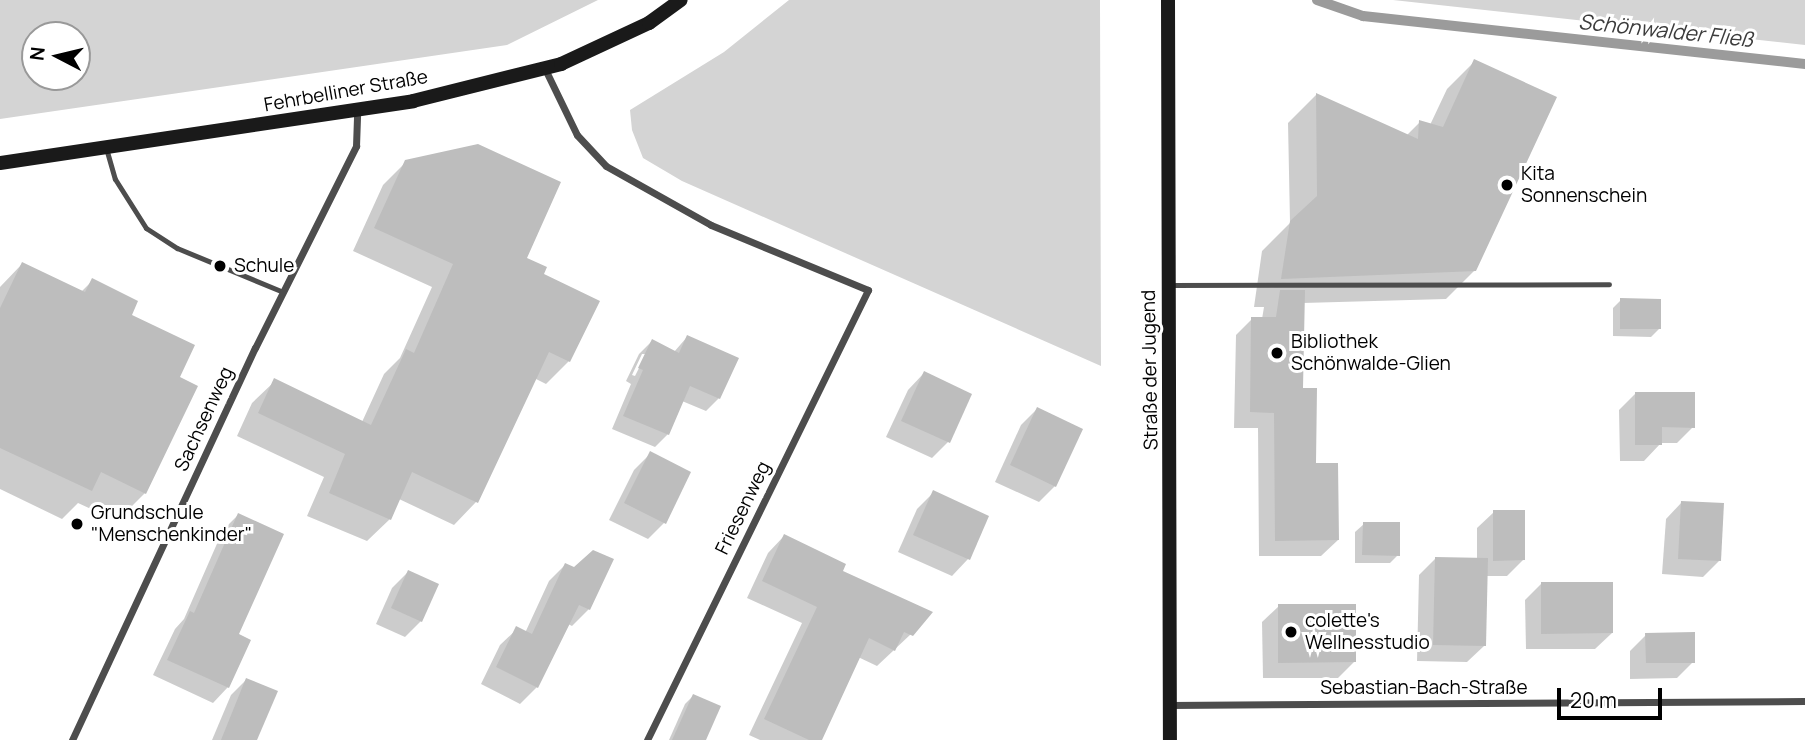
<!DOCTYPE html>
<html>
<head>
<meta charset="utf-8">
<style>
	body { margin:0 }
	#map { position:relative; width:1805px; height:740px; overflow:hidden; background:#fff; font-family:Manrope,sans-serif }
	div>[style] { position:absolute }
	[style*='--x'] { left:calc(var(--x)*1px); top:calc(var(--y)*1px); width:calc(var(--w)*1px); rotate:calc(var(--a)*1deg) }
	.green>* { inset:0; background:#d4d4d4 }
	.shadow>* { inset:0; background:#0003 }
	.stream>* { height:10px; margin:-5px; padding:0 5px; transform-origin:5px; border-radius:5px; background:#9b9b9b }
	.building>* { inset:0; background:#bdbdbd }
	.lane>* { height:5px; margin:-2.5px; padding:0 2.5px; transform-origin:2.5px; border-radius:2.5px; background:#4d4d4d }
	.street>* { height:7px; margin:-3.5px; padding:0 3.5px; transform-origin:3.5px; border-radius:3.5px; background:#4d4d4d }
	.secondary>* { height:14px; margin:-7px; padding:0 7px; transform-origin:7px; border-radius:7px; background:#1a1a1a }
	.dots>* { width:19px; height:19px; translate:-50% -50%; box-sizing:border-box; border:4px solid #fff; border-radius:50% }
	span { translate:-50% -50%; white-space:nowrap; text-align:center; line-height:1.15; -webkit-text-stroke:6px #fff; paint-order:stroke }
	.street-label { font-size:19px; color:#000 }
	.poi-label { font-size:19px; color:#000 }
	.left { translate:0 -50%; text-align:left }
	.water-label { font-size:21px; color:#3c3c3c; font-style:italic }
	.north { position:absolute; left:21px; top:21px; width:70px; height:70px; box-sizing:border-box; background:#fff; border:2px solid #999; border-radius:50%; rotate:277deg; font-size:19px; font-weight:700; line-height:28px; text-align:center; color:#000 }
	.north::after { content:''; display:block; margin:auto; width:24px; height:32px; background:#000; clip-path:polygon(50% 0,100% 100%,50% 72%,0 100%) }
	.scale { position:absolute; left:1557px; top:688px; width:105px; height:32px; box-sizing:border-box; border:4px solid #000; border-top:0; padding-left:9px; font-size:21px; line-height:24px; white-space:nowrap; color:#000; -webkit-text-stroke:5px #fff; paint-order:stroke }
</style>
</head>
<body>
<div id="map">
	<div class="green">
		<div style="clip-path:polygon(evenodd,0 0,598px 0,507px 45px,0 119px,0 0,35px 35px,77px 35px,77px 77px,35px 77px,35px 35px)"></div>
		<div style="clip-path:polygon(789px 0,1100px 0,1101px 366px,682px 181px,643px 158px,632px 130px,630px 110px,724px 52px)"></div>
		<div style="clip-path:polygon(1393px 0,1805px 0,1805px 45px)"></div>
	</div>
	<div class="shadow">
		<div style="clip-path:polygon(1475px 61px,1475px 270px,1446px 299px,1303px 303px,1301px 389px,1315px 465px,1338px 540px,1321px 556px,1259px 556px,1258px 428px,1234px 428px,1236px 335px,1252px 319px,1262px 319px,1264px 307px,1254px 307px,1262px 251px,1290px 223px,1288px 123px,1316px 95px,1406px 136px,1420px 122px,1430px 125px,1447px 89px)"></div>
		<div style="clip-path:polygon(406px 162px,541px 275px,569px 361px,546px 384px,534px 378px,476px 502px,454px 525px,399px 499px,390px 519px,367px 541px,307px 516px,324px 477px,237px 436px,252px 403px,275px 381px,362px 422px,384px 374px,400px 358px,432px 287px,353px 251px,383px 185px)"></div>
		<div style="clip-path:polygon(22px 264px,81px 292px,92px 281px,129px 316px,177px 378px,145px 493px,117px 521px,78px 503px,62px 519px,0 489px,0 287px)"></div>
		<div style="clip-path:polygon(1621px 300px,1659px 329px,1651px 337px,1613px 336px,1613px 308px)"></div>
		<div style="clip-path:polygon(evenodd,687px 337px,719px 398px,706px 411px,682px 401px,668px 434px,655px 447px,612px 429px,631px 384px,626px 381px,639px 354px,652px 341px,674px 352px,687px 337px,642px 354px,646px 354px,635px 376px,632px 375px,642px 354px)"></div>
		<div style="clip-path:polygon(924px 373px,948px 442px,932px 458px,886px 437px,908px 390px)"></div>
		<div style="clip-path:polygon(1635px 394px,1693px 427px,1677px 443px,1661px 443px,1644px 461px,1620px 461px,1619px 410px)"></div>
		<div style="clip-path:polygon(1037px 409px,1055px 486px,1039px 502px,995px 482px,1021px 425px)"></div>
		<div style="clip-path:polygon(650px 454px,664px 523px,648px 539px,609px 520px,634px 470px)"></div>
		<div style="clip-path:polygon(933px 493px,987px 517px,968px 559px,952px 576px,898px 552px,917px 509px)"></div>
		<div style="clip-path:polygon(1682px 502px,1719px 561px,1703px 577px,1662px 574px,1666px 519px)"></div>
		<div style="clip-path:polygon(1494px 512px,1523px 560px,1507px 576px,1485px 576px,1484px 646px,1467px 662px,1417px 661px,1419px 575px,1435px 559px,1477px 560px,1477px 528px)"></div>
		<div style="clip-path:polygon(238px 515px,237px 635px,249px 641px,228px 687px,213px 703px,153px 675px,175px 629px,184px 619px,223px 530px)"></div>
		<div style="clip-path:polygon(1364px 524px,1398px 555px,1390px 563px,1355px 563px,1355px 532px)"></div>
		<div style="clip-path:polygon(784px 536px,841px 572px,911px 634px,877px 666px,858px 657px,820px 740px,760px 740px,749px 735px,802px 623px,747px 598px,768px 553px)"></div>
		<div style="clip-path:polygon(565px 565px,589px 609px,572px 626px,568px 624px,537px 687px,520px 704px,481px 684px,500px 645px,517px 629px,525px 633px,549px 581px)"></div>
		<div style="clip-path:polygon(408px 572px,421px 621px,405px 637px,376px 624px,392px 588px)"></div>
		<div style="clip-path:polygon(1541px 584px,1612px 633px,1595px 649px,1526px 649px,1525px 600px)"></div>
		<div style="clip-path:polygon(1279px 606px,1354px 662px,1338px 678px,1263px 678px,1262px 622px)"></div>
		<div style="clip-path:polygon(1646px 635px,1693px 662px,1677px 678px,1630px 679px,1630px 651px)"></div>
		<div style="clip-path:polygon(246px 680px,255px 740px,212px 740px,231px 695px)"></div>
		<div style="clip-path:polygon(693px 696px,704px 740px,669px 740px,685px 704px)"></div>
	</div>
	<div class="stream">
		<div style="--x:1317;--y:0;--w:49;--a:19.2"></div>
		<div style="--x:1363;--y:16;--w:445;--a:6.2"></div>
	</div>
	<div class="building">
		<div style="clip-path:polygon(1474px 59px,1557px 97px,1476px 271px,1281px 279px,1290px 221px,1317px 196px,1316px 93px,1418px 139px,1419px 120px,1443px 127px)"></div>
		<div style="clip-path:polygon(478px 144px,561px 182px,527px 258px,547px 267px,544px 274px,600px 301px,570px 362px,549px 352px,478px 503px,412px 472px,391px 520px,329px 493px,345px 454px,258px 413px,274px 378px,371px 425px,406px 349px,414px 353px,453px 264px,374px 228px,405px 160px)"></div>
		<div style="clip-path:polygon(22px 262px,85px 292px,92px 278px,138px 301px,132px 315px,195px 345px,180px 377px,198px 386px,146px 494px,101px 472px,92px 491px,0 448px,0 308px)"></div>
		<div style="clip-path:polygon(1280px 290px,1305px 290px,1303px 388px,1317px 388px,1316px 463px,1338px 463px,1339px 540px,1275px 541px,1274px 413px,1250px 412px,1251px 317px,1276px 317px)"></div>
		<div style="clip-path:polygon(1620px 298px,1661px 299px,1661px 329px,1620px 329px)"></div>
		<div style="clip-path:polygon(687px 335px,739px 358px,720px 399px,690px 386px,669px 435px,623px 416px,643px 370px,638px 368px,652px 339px,679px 353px)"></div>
		<div style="clip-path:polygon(924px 371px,972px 394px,950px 443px,901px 421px)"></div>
		<div style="clip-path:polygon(1635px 392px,1695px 392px,1695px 428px,1662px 427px,1662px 445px,1635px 445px)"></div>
		<div style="clip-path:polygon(1037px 407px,1083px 429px,1056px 487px,1010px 465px)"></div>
		<div style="clip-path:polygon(650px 451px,691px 472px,666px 524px,624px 503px)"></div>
		<div style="clip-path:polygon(933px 490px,989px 516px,970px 560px,913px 535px)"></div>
		<div style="clip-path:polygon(1681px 501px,1724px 503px,1721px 561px,1678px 559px)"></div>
		<div style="clip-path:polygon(1493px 510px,1525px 510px,1525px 560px,1493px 561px)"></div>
		<div style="clip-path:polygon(238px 513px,284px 534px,239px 634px,251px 640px,229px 688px,167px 660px,190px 611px,194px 613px)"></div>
		<div style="clip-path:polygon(1363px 522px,1400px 522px,1400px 556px,1362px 555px)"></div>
		<div style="clip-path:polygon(784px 534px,846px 564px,843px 571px,933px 612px,913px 636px,904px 632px,895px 651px,869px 638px,822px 740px,809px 740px,764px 719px,817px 607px,762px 581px)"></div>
		<div style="clip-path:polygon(593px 550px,614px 559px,590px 610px,579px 605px,538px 688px,496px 667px,516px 626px,532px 634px,565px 563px,574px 567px)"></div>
		<div style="clip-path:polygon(1435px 557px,1488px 558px,1486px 646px,1433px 645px)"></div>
		<div style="clip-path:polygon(408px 570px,439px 584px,422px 622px,391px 608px)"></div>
		<div style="clip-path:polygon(1541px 582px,1613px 582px,1613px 633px,1541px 634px)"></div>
		<div style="clip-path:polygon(1278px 604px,1356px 604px,1356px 662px,1278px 663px)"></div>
		<div style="clip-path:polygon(1695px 632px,1695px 663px,1646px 663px,1645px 633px)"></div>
		<div style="clip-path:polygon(246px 678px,278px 691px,257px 740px,221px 740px)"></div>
		<div style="clip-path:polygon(693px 694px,721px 706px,706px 740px,672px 740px)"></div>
	</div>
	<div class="lane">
		<div style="--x:106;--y:148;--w:32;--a:74"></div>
		<div style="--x:115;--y:179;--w:58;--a:57.7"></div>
		<div style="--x:146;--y:228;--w:37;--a:33"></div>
		<div style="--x:177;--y:248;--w:115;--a:22.5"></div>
		<div style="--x:1171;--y:285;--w:438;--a:-0.1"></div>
	</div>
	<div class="street">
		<div style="--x:545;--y:69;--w:73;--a:64.1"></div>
		<div style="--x:577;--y:135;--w:42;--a:46.9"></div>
		<div style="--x:606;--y:166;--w:120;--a:29.3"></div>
		<div style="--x:711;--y:225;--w:170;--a:22.5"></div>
		<div style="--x:868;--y:290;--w:501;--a:116.16"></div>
		<div style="--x:1170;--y:705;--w:635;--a:-0.36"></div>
		<div style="--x:72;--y:740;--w:433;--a:-65"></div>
		<div style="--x:255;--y:348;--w:226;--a:-63.4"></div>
		<div style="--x:356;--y:146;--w:34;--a:-88"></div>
	</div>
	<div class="secondary">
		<div style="--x:1168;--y:0;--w:740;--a:89.85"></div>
		<div style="--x:0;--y:163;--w:418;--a:-8.5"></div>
		<div style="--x:413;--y:101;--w:153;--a:-14"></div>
		<div style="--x:561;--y:64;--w:97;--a:-25"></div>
		<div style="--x:649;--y:23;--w:39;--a:-36"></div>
	</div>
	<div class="dots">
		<div style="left:1507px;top:185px;background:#000"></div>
		<div style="left:220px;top:266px;background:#000"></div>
		<div style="left:1277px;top:353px;background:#000"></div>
		<div style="left:77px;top:524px;background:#000"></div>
		<div style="left:1291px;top:632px;background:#000"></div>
	</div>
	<div class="street-label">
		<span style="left:346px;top:91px;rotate:-10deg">Fehrbelliner Straße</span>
		<span style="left:1150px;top:370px;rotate:-91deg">Straße der Jugend</span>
		<span style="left:204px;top:419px;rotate:-65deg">Sachsenweg</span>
		<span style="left:743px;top:508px;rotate:-64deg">Friesenweg</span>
		<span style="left:1424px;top:688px">Sebastian-Bach-Straße</span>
	</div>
	<div class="poi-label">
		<span class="left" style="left:1521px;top:185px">Kita<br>Sonnenschein</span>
		<span class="left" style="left:234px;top:266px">Schule</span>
		<span class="left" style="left:1291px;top:353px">Bibliothek<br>Schönwalde-Glien</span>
		<span class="left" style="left:91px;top:524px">Grundschule<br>"Menschenkinder"</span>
		<span class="left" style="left:1305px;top:632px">colette's<br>Wellnesstudio</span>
	</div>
	<div class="water-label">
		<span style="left:1666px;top:30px;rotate:6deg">Schönwalder Fließ</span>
	</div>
	<div class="north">N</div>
	<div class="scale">20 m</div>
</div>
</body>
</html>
